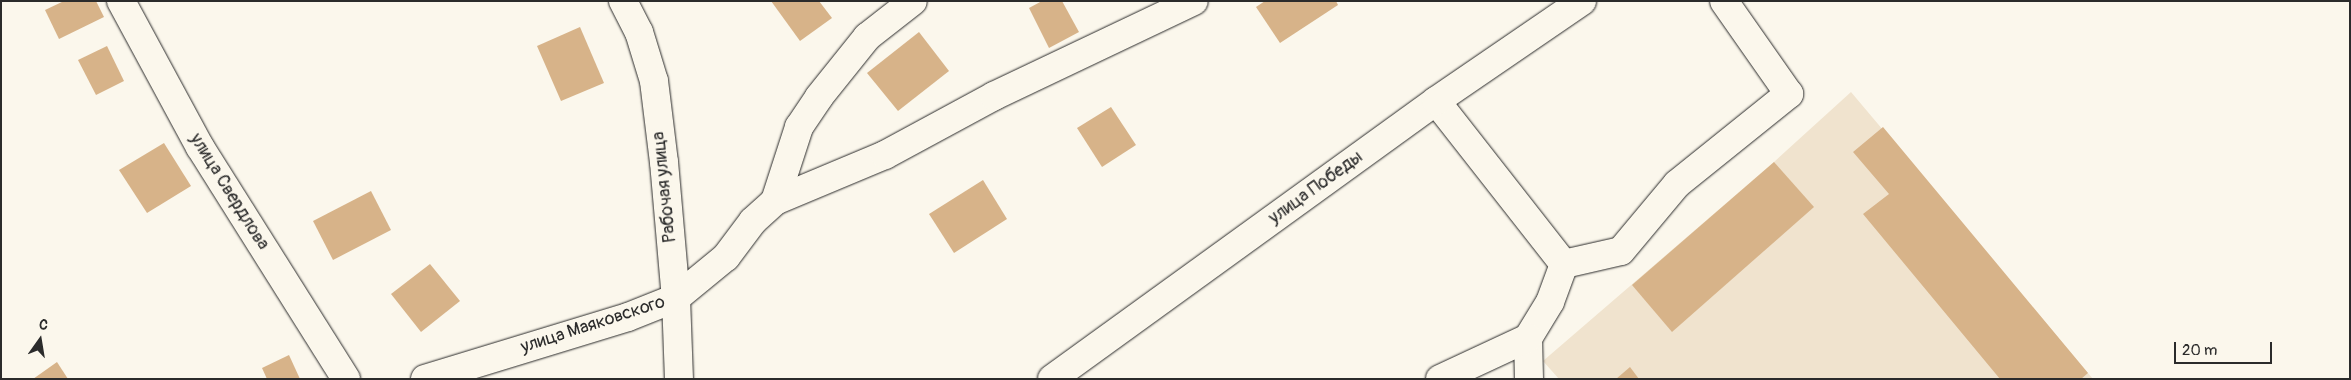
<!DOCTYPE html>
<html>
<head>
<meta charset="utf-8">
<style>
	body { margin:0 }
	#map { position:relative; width:2351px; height:380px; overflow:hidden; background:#fbf7ec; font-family:Pangolin,sans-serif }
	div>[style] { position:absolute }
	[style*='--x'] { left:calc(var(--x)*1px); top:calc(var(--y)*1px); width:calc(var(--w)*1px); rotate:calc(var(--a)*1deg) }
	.built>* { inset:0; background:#f0e3ce }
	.building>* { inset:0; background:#d7b389 }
	.roads { filter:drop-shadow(0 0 1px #2b2b2b) drop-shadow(0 0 1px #2b2b2b) }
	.minor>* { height:28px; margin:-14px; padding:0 14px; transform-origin:14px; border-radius:14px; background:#fbf7ec }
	span { translate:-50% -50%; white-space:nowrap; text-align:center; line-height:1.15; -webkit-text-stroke:4px #fbf7ec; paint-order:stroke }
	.street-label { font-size:18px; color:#2b2b2b }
	.frame { position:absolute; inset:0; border:2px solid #2b2b2b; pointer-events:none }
	.north { position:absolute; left:15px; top:315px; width:50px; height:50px; -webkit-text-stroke:4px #fbf7ec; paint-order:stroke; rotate:13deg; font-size:14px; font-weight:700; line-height:20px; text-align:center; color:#2b2b2b }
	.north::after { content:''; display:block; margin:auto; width:18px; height:22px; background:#2b2b2b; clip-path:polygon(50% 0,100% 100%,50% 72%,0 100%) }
	.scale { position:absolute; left:2174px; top:342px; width:98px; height:22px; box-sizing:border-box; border:2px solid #2b2b2b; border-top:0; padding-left:6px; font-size:15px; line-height:18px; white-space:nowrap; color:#2b2b2b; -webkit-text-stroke:4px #fbf7ec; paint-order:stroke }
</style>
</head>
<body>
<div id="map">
	<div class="built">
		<div style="clip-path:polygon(1851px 92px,2093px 379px,1559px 379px,1543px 361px,1774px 162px)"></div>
	</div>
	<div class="building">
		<div style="clip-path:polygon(64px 1px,96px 1px,104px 17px,59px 39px,45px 10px)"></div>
		<div style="clip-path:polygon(771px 1px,819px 1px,832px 18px,800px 41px)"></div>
		<div style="clip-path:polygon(1042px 1px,1062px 1px,1079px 32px,1049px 48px,1029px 8px)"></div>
		<div style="clip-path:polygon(1265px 1px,1336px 1px,1338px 5px,1280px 43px,1256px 7px)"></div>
		<div style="clip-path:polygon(580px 27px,604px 83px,561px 101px,537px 46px)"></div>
		<div style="clip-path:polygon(919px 32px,949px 71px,898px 111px,867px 73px)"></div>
		<div style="clip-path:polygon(107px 46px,124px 81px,96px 95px,78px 60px)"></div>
		<div style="clip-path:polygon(1111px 107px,1136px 145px,1102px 167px,1077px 128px)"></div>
		<div style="clip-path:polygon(1883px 127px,2088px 373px,2081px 379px,2000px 379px,1863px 214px,1889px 194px,1853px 152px)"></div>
		<div style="clip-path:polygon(164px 143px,191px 186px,147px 213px,119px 170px)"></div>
		<div style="clip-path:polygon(1774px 162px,1814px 207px,1672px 332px,1632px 285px)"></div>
		<div style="clip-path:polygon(983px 180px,1007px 219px,954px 253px,929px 214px)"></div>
		<div style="clip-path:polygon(371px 191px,391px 230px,333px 260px,313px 221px)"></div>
		<div style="clip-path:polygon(430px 264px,460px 301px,421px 332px,391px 294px)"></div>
		<div style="clip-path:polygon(289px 355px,300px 379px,267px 379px,262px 368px)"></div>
		<div style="clip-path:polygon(57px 362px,68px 379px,33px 379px)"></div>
		<div style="clip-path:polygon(1630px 367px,1639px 379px,1616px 379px)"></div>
	</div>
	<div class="roads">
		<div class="minor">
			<div style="--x:121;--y:1;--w:166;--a:61.6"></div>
			<div style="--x:200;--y:147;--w:274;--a:57.8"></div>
			<div style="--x:623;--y:1;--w:35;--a:63"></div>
			<div style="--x:639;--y:32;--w:51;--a:73"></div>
			<div style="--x:654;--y:81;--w:82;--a:83"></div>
			<div style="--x:664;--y:162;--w:137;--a:85"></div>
			<div style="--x:676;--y:298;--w:81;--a:87.9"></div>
			<div style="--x:1436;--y:101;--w:207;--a:51.9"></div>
			<div style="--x:1564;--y:264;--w:40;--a:110.2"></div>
			<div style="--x:1550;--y:302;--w:42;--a:121.4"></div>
			<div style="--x:1528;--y:338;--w:41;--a:88.6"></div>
			<div style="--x:775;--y:201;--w:119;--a:-22.7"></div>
			<div style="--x:885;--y:155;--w:124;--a:-28.4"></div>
			<div style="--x:994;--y:96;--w:221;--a:-25.4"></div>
			<div style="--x:1564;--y:264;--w:58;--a:-12.8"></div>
			<div style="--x:1621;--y:251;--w:87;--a:-50.1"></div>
			<div style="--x:1677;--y:184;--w:144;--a:-38.8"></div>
			<div style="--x:1789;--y:94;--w:113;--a:-125"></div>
			<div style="--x:425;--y:379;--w:212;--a:-17"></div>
			<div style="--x:628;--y:317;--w:52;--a:-21.6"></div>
			<div style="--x:676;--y:298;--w:65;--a:-39.4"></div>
			<div style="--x:726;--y:257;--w:45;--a:-53.1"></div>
			<div style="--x:753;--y:221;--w:30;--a:-42"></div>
			<div style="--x:775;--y:201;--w:78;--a:-72"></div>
			<div style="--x:799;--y:127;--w:36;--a:-56"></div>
			<div style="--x:819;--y:97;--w:77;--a:-51.3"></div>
			<div style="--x:867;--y:37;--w:58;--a:-38"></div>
			<div style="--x:1052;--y:379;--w:474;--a:-35.9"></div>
			<div style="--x:1436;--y:101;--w:177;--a:-34.4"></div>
			<div style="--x:1440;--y:379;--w:97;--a:-25"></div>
		</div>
	</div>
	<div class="street-label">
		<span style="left:665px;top:187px;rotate:-96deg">Рабочая улица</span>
		<span style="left:1316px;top:188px;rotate:-36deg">улица Победы</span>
		<span style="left:229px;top:192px;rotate:58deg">улица Свердлова</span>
		<span style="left:593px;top:325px;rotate:-18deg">улица Маяковского</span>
	</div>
	<div class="frame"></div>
	<div class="north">С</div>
	<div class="scale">20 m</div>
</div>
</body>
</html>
